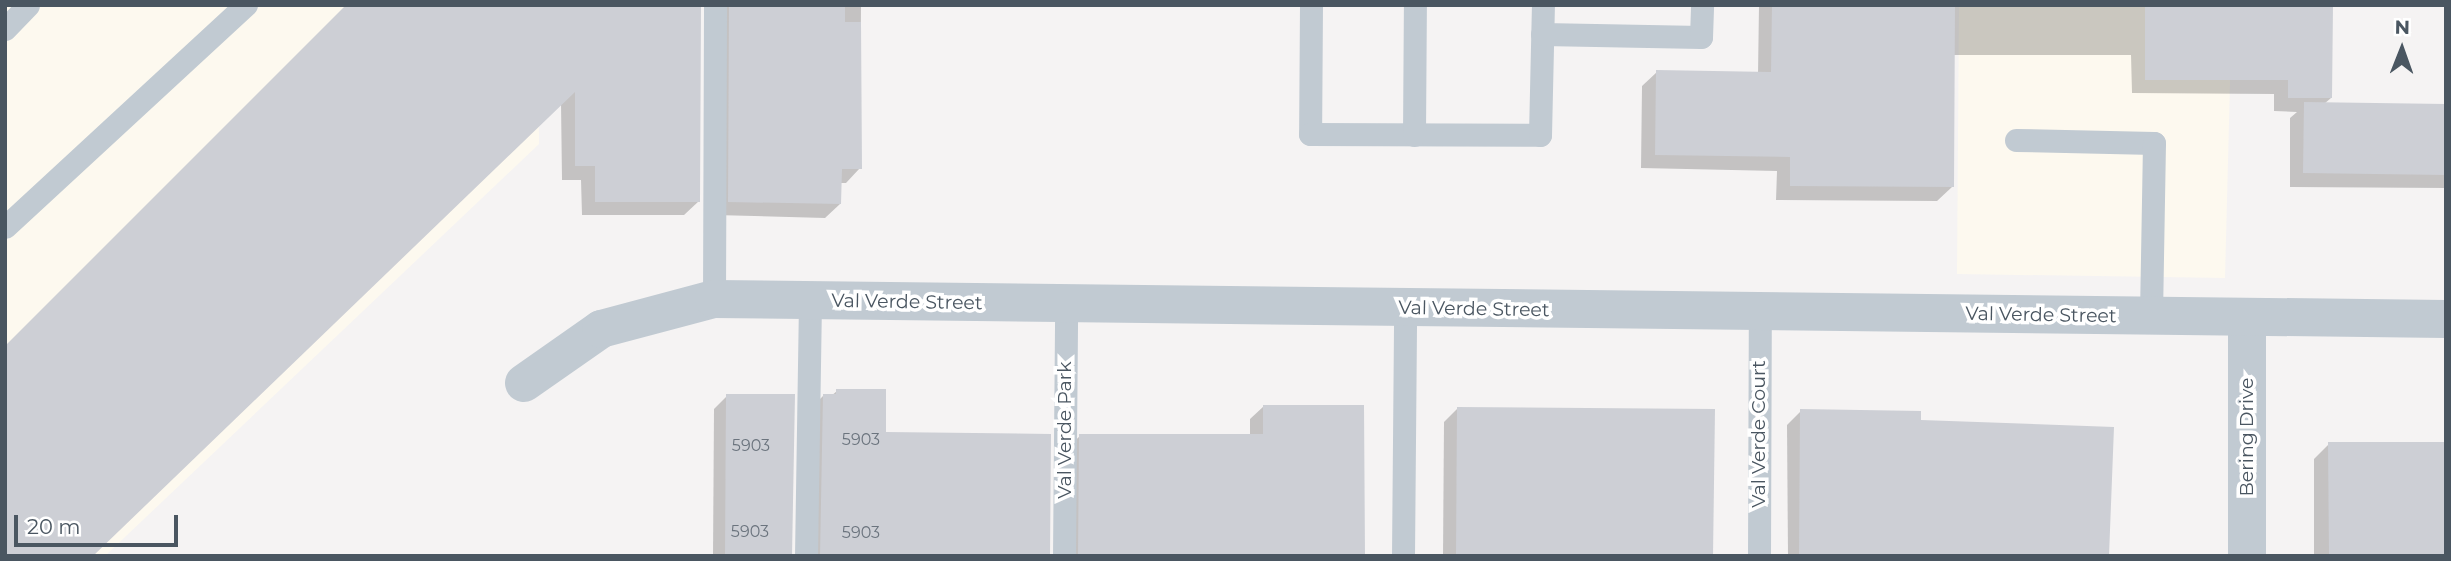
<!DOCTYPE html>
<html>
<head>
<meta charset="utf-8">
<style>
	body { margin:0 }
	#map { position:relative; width:2451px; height:561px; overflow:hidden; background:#f5f3f3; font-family:Montserrat,sans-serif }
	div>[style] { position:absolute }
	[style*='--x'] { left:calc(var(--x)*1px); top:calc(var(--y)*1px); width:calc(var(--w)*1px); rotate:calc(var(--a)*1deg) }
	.commercial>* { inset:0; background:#fdf9ef }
	.shadow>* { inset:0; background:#0003 }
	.building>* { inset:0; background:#cdcfd5 }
	.service>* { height:23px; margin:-11.5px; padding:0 11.5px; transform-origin:11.5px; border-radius:11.5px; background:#c1cad2 }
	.minor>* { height:38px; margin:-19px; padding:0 19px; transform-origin:19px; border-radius:19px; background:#c1cad2 }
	span { translate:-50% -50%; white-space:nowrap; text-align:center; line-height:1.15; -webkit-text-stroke:7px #fff; paint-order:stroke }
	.number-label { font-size:16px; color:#6b747e }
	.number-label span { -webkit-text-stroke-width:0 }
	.street-label { font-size:19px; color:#4a5661 }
	.frame { position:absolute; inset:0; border:7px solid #4a5661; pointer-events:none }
	.north { position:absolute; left:2367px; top:14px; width:70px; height:70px; -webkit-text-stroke:5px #fff; paint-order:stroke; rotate:1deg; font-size:19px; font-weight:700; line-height:28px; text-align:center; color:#4a5661 }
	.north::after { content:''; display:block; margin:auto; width:24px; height:32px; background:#4a5661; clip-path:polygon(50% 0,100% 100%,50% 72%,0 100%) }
	.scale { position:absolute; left:14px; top:515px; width:164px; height:32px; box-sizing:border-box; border:4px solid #4a5661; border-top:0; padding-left:9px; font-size:21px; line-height:24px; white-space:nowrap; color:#4a5661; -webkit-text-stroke:5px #fff; paint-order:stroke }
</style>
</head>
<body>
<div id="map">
	<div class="commercial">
		<div style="clip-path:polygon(5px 5px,538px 5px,539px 144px,105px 556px,5px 556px)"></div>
		<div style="clip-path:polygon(1959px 5px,2232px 5px,2225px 278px,1957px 274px)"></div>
	</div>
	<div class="shadow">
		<div style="clip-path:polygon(349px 5px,861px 5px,860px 168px,846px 183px,840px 183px,840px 204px,825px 218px,715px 215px,708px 7px,699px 7px,699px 201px,684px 215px,582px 215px,581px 180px,562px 180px,561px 103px)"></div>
		<div style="clip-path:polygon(evenodd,1759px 5px,2446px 5px,2446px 188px,2290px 187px,2290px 118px,2297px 112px,2274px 111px,2274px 94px,2132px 93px,2131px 55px,1953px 55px,1952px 187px,1937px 201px,1776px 200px,1777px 171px,1641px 168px,1642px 86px,1657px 72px,1758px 74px,1759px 5px,2331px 6px,2446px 6px,2444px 106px,2324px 104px,2331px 98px,2331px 6px)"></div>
		<div style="clip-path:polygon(837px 391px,884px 434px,1048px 556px,808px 556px,810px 409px,823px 396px,831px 396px)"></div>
		<div style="clip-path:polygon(727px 396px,790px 556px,713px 556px,714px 409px)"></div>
		<div style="clip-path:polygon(1264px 406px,1363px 556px,1066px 556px,1066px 449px,1080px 436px,1250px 436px,1250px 419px)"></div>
		<div style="clip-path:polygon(1457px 409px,1712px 556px,1443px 556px,1444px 422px)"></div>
		<div style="clip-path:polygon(1801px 411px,1919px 421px,2108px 556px,1788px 556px,1787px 425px)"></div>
		<div style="clip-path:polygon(2329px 444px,2446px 556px,2314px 556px,2314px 459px)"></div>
	</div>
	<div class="building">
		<div style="clip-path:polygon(346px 5px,701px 5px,700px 202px,595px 202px,595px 166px,575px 166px,575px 92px,93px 556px,5px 556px,5px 346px)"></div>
		<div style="clip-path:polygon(729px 5px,845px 5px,845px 22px,861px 22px,862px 169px,842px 169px,841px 204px,728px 202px)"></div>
		<div style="clip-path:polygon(1772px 5px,1955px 5px,1954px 187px,1790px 186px,1790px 157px,1655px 155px,1656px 70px,1771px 72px)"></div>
		<div style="clip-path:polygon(2145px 5px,2333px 5px,2332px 98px,2288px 98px,2288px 80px,2145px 80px)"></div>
		<div style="clip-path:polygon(2304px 102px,2446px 104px,2446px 175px,2303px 173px)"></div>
		<div style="clip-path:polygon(836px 389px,886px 389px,886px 432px,1051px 434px,1050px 556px,820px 556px,823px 394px,836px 394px)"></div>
		<div style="clip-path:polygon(726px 394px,795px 394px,792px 556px,725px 556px)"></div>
		<div style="clip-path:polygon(1263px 405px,1364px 405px,1365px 556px,1078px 556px,1079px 434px,1263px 434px)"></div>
		<div style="clip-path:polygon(1457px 407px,1715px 409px,1713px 556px,1456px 556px)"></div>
		<div style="clip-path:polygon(1800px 409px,1921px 411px,1921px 420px,2114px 427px,2109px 556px,1799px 556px)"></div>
		<div style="clip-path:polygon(2328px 442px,2446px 442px,2446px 556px,2329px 556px)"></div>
	</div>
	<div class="service">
		<div style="--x:1311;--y:5;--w:129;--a:90.4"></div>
		<div style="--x:1310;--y:134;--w:230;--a:0.2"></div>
		<div style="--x:1540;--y:135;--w:130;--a:-88.7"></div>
		<div style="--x:5;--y:29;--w:33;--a:-46"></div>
		<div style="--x:1542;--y:34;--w:159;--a:1.1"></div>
		<div style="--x:1701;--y:37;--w:32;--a:-88"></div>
		<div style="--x:1414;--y:135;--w:130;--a:-89.6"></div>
		<div style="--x:2016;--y:140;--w:138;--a:1.2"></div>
		<div style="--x:2154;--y:143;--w:173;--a:91"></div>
		<div style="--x:5;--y:227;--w:328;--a:-42.7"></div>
		<div style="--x:714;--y:299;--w:294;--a:-89.8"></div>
		<div style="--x:806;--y:556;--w:256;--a:-89.1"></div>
		<div style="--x:1064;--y:556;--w:252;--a:-89.5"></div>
		<div style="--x:1403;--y:556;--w:248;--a:-89.5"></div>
		<div style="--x:1759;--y:556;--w:244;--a:-89.8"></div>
	</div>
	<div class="minor">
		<div style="--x:2247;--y:318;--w:238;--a:90"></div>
		<div style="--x:524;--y:383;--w:94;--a:-35"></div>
		<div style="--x:601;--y:329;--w:117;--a:-14.9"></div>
		<div style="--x:714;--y:299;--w:1732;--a:0.66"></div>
	</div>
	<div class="number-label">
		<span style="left:861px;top:440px">5903</span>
		<span style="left:751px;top:446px">5903</span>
		<span style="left:750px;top:532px">5903</span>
		<span style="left:861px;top:533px">5903</span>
	</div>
	<div class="street-label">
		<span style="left:907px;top:302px;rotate:1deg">Val Verde Street</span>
		<span style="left:1474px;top:309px;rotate:1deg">Val Verde Street</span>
		<span style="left:2041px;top:315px;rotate:1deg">Val Verde Street</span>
		<span style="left:1065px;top:430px;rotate:-90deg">Val Verde Park</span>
		<span style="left:1759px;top:434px;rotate:-90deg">Val Verde Court</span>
		<span style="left:2247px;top:437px;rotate:-90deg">Bering Drive</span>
	</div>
	<div class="frame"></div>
	<div class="north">N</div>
	<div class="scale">20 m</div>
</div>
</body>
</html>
